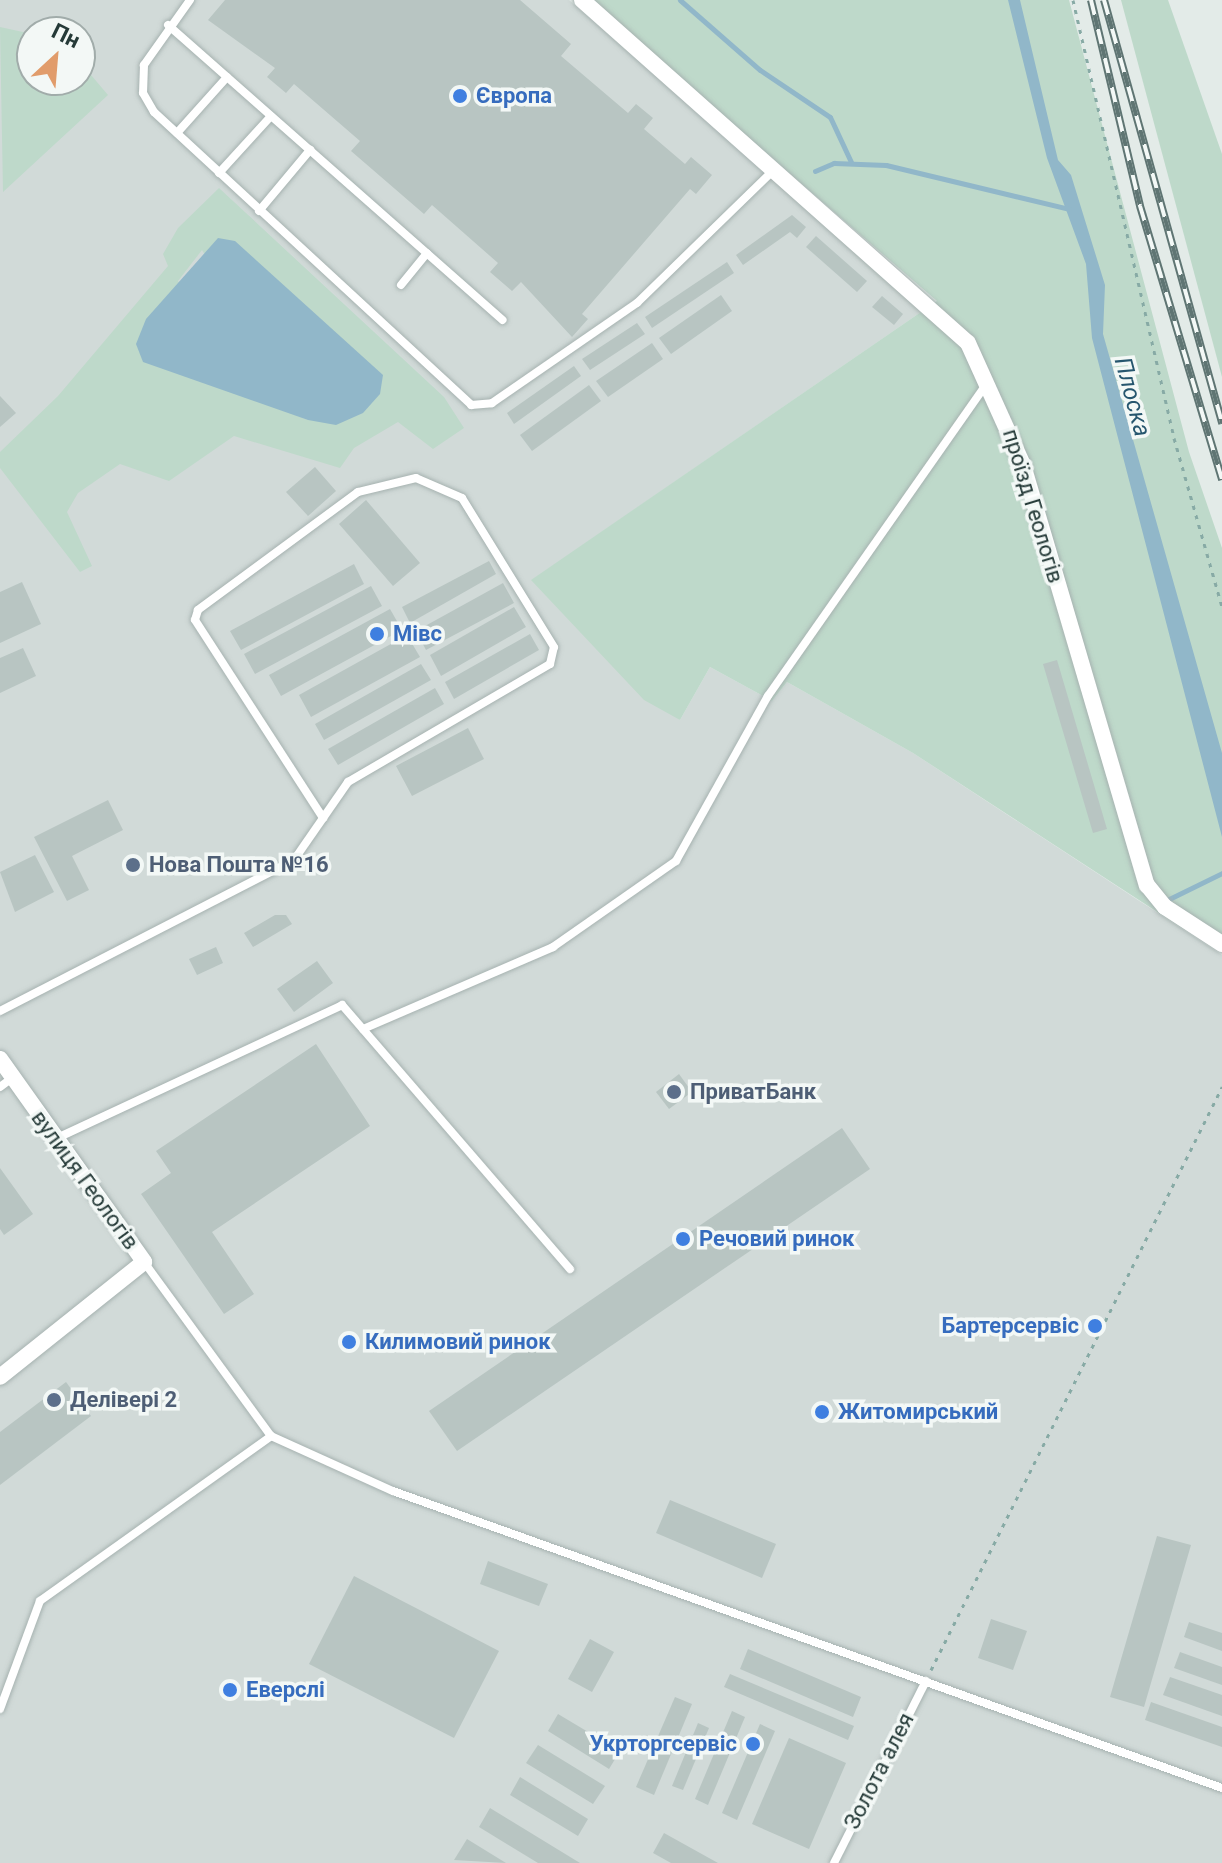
<!DOCTYPE html>
<html>
<head>
<meta charset="utf-8">
<style>
	body { margin:0 }
	#map { position:relative; width:1222px; height:1863px; overflow:hidden; background:#e3ebe8; font-family:Roboto,sans-serif }
	div>[style] { position:absolute }
	[style*='--x'] { left:calc(var(--x)*1px); top:calc(var(--y)*1px); width:calc(var(--w)*1px); rotate:calc(var(--a)*1deg) }
	.built>* { inset:0; background:#d1dad8 }
	.green>* { inset:0; background:#bed9ca }
	.water>* { inset:0; background:#91b7c9 }
	.stream>* { height:5px; margin:-2.5px; padding:0 2.5px; transform-origin:2.5px; border-radius:2.5px; background:#91b7c9 }
	.building>* { inset:0; background:#b8c5c2 }
	.path>* { height:3px; margin-top:-1.5px; transform-origin:0; background:repeating-linear-gradient(90deg,#87aaa5 0 4px,transparent 0 10px) }
	.roads { filter:drop-shadow(0 0 2px #a6b2b0) drop-shadow(0 0 2px #a6b2b0) }
	.lane>* { height:8px; margin:-4px; padding:0 4px; transform-origin:4px; border-radius:4px; background:#fff }
	.street>* { height:16px; margin:-8px; padding:0 8px; transform-origin:8px; border-radius:8px; background:#fff }
	.rail>* { height:8px; margin-top:-4px; transform-origin:0; background:repeating-linear-gradient(90deg,#f3f8f6 0 15px,#5f7573 0 30px); box-sizing:border-box; border-block:2px solid #5f7573 }
	.dots>* { width:22px; height:22px; translate:-50% -50%; box-sizing:border-box; border:4px solid #f3f8f6; border-radius:50% }
	span { translate:-50% -50%; white-space:nowrap; text-align:center; line-height:1.15; -webkit-text-stroke:7px #f3f8f6; paint-order:stroke }
	.shop-label { font-size:22px; color:#366cbe; font-weight:700 }
	.left { translate:0 -50%; text-align:left }
	.right { translate:-100% -50%; text-align:right }
	.street-label { font-size:22px; color:#253a38 }
	.service-label { font-size:22px; color:#4e5e75; font-weight:700 }
	.water-label { font-size:24px; color:#26566e; font-style:italic }
	.north { position:absolute; left:16px; top:16px; width:80px; height:80px; box-sizing:border-box; background:#f3f8f6; border:2px solid #a1acaa; border-radius:50%; rotate:26deg; font-size:22px; font-weight:700; line-height:32px; text-align:center; color:#253a38 }
	.north::after { content:''; display:block; margin:auto; width:28px; height:36px; background:#e19c6b; clip-path:polygon(50% 0,100% 100%,50% 72%,0 100%) }
</style>
</head>
<body>
<div id="map">
	<div class="built">
		<div style="clip-path:polygon(evenodd,0 0,569px 0,924px 310px,532px 580px,680px 720px,710px 667px,772px 701px,787px 682px,913px 753px,1222px 955px,1222px 1863px,0 1863px,0 0,32px 32px,80px 32px,80px 80px,32px 80px,32px 32px)"></div>
	</div>
	<div class="green">
		<div style="clip-path:polygon(589px 0,1069px 0,1189px 452px,1222px 548px,1222px 944px,1189px 923px,1185px 930px,913px 753px,787px 682px,772px 701px,710px 667px,680px 720px,644px 700px,531px 580px,937px 301px)"></div>
		<div style="clip-path:polygon(1121px 0,1168px 0,1222px 154px,1222px 377px)"></div>
		<div style="clip-path:polygon(0 27px,32px 34px,32px 80px,80px 80px,80px 62px,108px 95px,3px 192px)"></div>
		<div style="clip-path:polygon(evenodd,219px 188px,444px 397px,464px 428px,433px 449px,398px 422px,354px 448px,340px 468px,234px 436px,169px 481px,120px 464px,78px 493px,67px 512px,92px 566px,80px 572px,0 468px,0 452px,58px 396px,168px 266px,163px 254px,178px 228px,219px 188px,202px 250px,308px 420px,255px 399px,178px 281px,202px 250px)"></div>
	</div>
	<div class="water">
		<div style="clip-path:polygon(1008px 0,1020px 0,1058px 160px,1071px 175px,1105px 285px,1103px 334px,1222px 753px,1222px 837px,1092px 338px,1086px 264px,1047px 158px)"></div>
		<div style="clip-path:polygon(218px 238px,235px 241px,383px 375px,380px 394px,363px 413px,336px 425px,308px 420px,143px 362px,136px 344px,146px 319px)"></div>
	</div>
	<div class="stream">
		<div style="--x:680;--y:0;--w:106;--a:41.2"></div>
		<div style="--x:760;--y:70;--w:84;--a:33.9"></div>
		<div style="--x:830;--y:117;--w:50;--a:65"></div>
		<div style="--x:815;--y:171;--w:21;--a:-23"></div>
		<div style="--x:834;--y:163;--w:52;--a:2.2"></div>
		<div style="--x:886;--y:165;--w:188;--a:13.5"></div>
		<div style="--x:1167;--y:900;--w:61;--a:-26.1"></div>
	</div>
	<div class="building">
		<div style="clip-path:polygon(225px 0,520px 0,571px 44px,561px 56px,628px 113px,636px 104px,653px 118px,644px 129px,685px 164px,691px 157px,712px 175px,696px 194px,690px 189px,582px 314px,588px 319px,572px 337px,521px 282px,512px 291px,490px 272px,498px 263px,432px 205px,424px 214px,351px 151px,360px 141px,294px 84px,286px 93px,267px 77px,275px 68px,208px 20px)"></div>
		<div style="clip-path:polygon(792px 215px,806px 227px,797px 238px,790px 232px,743px 265px,736px 255px)"></div>
		<div style="clip-path:polygon(816px 236px,867px 281px,857px 292px,806px 247px)"></div>
		<div style="clip-path:polygon(727px 262px,734px 273px,652px 328px,645px 317px)"></div>
		<div style="clip-path:polygon(721px 295px,732px 311px,671px 354px,659px 338px)"></div>
		<div style="clip-path:polygon(882px 296px,903px 314px,894px 325px,872px 307px)"></div>
		<div style="clip-path:polygon(637px 323px,645px 334px,590px 370px,582px 359px)"></div>
		<div style="clip-path:polygon(652px 343px,663px 359px,608px 397px,596px 381px)"></div>
		<div style="clip-path:polygon(574px 366px,581px 376px,514px 424px,507px 413px)"></div>
		<div style="clip-path:polygon(589px 385px,601px 401px,532px 451px,520px 435px)"></div>
		<div style="clip-path:polygon(0 396px,16px 413px,0 427px)"></div>
		<div style="clip-path:polygon(315px 467px,336px 491px,308px 516px,286px 492px)"></div>
		<div style="clip-path:polygon(366px 500px,420px 563px,393px 586px,339px 524px)"></div>
		<div style="clip-path:polygon(489px 561px,496px 574px,410px 623px,402px 607px)"></div>
		<div style="clip-path:polygon(354px 564px,364px 584px,241px 650px,230px 631px)"></div>
		<div style="clip-path:polygon(22px 582px,41px 624px,0 643px,0 592px)"></div>
		<div style="clip-path:polygon(503px 583px,514px 603px,426px 650px,416px 631px)"></div>
		<div style="clip-path:polygon(371px 586px,382px 606px,255px 674px,244px 654px)"></div>
		<div style="clip-path:polygon(514px 607px,526px 627px,441px 676px,430px 655px)"></div>
		<div style="clip-path:polygon(390px 609px,402px 630px,281px 696px,269px 675px)"></div>
		<div style="clip-path:polygon(530px 634px,539px 650px,454px 699px,445px 682px)"></div>
		<div style="clip-path:polygon(407px 635px,420px 657px,311px 717px,299px 695px)"></div>
		<div style="clip-path:polygon(23px 648px,36px 676px,0 693px,0 658px)"></div>
		<div style="clip-path:polygon(1057px 660px,1107px 829px,1093px 833px,1043px 664px)"></div>
		<div style="clip-path:polygon(421px 664px,431px 680px,324px 740px,315px 724px)"></div>
		<div style="clip-path:polygon(435px 688px,444px 704px,338px 765px,328px 749px)"></div>
		<div style="clip-path:polygon(468px 728px,484px 759px,412px 796px,396px 766px)"></div>
		<div style="clip-path:polygon(108px 800px,123px 830px,72px 856px,89px 890px,67px 901px,34px 837px)"></div>
		<div style="clip-path:polygon(35px 855px,54px 892px,15px 912px,0 872px)"></div>
		<div style="clip-path:polygon(275px 915px,286px 915px,292px 924px,253px 947px,244px 933px)"></div>
		<div style="clip-path:polygon(216px 947px,223px 963px,197px 975px,189px 959px)"></div>
		<div style="clip-path:polygon(317px 961px,333px 983px,294px 1012px,277px 989px)"></div>
		<div style="clip-path:polygon(316px 1044px,370px 1126px,212px 1232px,254px 1294px,224px 1314px,141px 1194px,171px 1173px,156px 1151px)"></div>
		<div style="clip-path:polygon(679px 1074px,692px 1092px,669px 1109px,656px 1092px)"></div>
		<div style="clip-path:polygon(842px 1128px,870px 1169px,457px 1451px,429px 1411px)"></div>
		<div style="clip-path:polygon(0 1168px,33px 1214px,4px 1235px,0 1229px)"></div>
		<div style="clip-path:polygon(66px 1382px,91px 1416px,0 1485px,0 1432px)"></div>
		<div style="clip-path:polygon(670px 1500px,776px 1544px,762px 1578px,656px 1533px)"></div>
		<div style="clip-path:polygon(1157px 1536px,1191px 1545px,1144px 1707px,1110px 1697px)"></div>
		<div style="clip-path:polygon(488px 1561px,548px 1584px,539px 1606px,480px 1584px)"></div>
		<div style="clip-path:polygon(354px 1576px,499px 1651px,454px 1738px,309px 1664px)"></div>
		<div style="clip-path:polygon(991px 1619px,1027px 1631px,1013px 1670px,978px 1658px)"></div>
		<div style="clip-path:polygon(1189px 1622px,1222px 1633px,1222px 1651px,1184px 1637px)"></div>
		<div style="clip-path:polygon(590px 1639px,614px 1652px,592px 1692px,568px 1679px)"></div>
		<div style="clip-path:polygon(748px 1649px,861px 1697px,853px 1717px,740px 1669px)"></div>
		<div style="clip-path:polygon(1180px 1652px,1222px 1667px,1222px 1685px,1174px 1668px)"></div>
		<div style="clip-path:polygon(730px 1674px,854px 1726px,848px 1740px,724px 1687px)"></div>
		<div style="clip-path:polygon(1170px 1677px,1222px 1695px,1222px 1716px,1163px 1695px)"></div>
		<div style="clip-path:polygon(675px 1697px,692px 1704px,654px 1795px,636px 1787px)"></div>
		<div style="clip-path:polygon(1151px 1702px,1222px 1727px,1222px 1747px,1145px 1720px)"></div>
		<div style="clip-path:polygon(732px 1711px,745px 1717px,708px 1805px,695px 1799px)"></div>
		<div style="clip-path:polygon(558px 1714px,620px 1751px,609px 1769px,548px 1731px)"></div>
		<div style="clip-path:polygon(698px 1723px,709px 1728px,683px 1790px,672px 1786px)"></div>
		<div style="clip-path:polygon(760px 1724px,775px 1731px,737px 1820px,722px 1813px)"></div>
		<div style="clip-path:polygon(789px 1738px,846px 1763px,809px 1849px,752px 1824px)"></div>
		<div style="clip-path:polygon(538px 1745px,605px 1786px,593px 1804px,526px 1763px)"></div>
		<div style="clip-path:polygon(520px 1777px,588px 1819px,578px 1836px,510px 1795px)"></div>
		<div style="clip-path:polygon(490px 1808px,580px 1863px,538px 1863px,479px 1827px)"></div>
		<div style="clip-path:polygon(664px 1833px,718px 1863px,671px 1863px,653px 1853px)"></div>
		<div style="clip-path:polygon(467px 1839px,506px 1863px,454px 1860px)"></div>
	</div>
	<div class="path">
		<div style="--x:1073;--y:0;--w:449;--a:77"></div>
		<div style="--x:1174;--y:438;--w:176;--a:74.1"></div>
		<div style="--x:931;--y:1670;--w:652;--a:-63.47"></div>
	</div>
	<div class="roads">
		<div class="lane">
			<div style="--x:190;--y:0;--w:80;--a:125.3"></div>
			<div style="--x:144;--y:65;--w:28;--a:92"></div>
			<div style="--x:143;--y:93;--w:22;--a:60"></div>
			<div style="--x:154;--y:112;--w:432;--a:42.7"></div>
			<div style="--x:471;--y:405;--w:21;--a:-5"></div>
			<div style="--x:492;--y:403;--w:176;--a:-34.6"></div>
			<div style="--x:637;--y:303;--w:192;--a:-44.2"></div>
			<div style="--x:168;--y:25;--w:446;--a:41.4"></div>
			<div style="--x:177;--y:133;--w:75;--a:-48.2"></div>
			<div style="--x:219;--y:173;--w:77;--a:-47.6"></div>
			<div style="--x:259;--y:211;--w:80;--a:-50.1"></div>
			<div style="--x:401;--y:285;--w:41;--a:-50.9"></div>
			<div style="--x:0;--y:1011;--w:331;--a:-27.2"></div>
			<div style="--x:294;--y:860;--w:95;--a:-55.3"></div>
			<div style="--x:348;--y:782;--w:234;--a:-30.3"></div>
			<div style="--x:550;--y:664;--w:17;--a:-77"></div>
			<div style="--x:554;--y:647;--w:175;--a:-121.7"></div>
			<div style="--x:462;--y:498;--w:50;--a:-156.5"></div>
			<div style="--x:416;--y:478;--w:60;--a:166.4"></div>
			<div style="--x:358;--y:492;--w:199;--a:143.6"></div>
			<div style="--x:198;--y:610;--w:10;--a:107"></div>
			<div style="--x:195;--y:620;--w:236;--a:57.1"></div>
			<div style="--x:363;--y:1029;--w:207;--a:-23.3"></div>
			<div style="--x:553;--y:947;--w:150;--a:-35"></div>
			<div style="--x:676;--y:861;--w:189;--a:-60.9"></div>
			<div style="--x:768;--y:696;--w:382;--a:-55"></div>
			<div style="--x:0;--y:1087;--w:15;--a:-37"></div>
			<div style="--x:55;--y:1139;--w:317;--a:-25"></div>
			<div style="--x:342;--y:1005;--w:349;--a:49.2"></div>
			<div style="--x:144;--y:1262;--w:215;--a:53.9"></div>
			<div style="--x:271;--y:1436;--w:134;--a:24.3"></div>
			<div style="--x:393;--y:1491;--w:881;--a:19.71"></div>
			<div style="--x:0;--y:1709;--w:115;--a:-69.7"></div>
			<div style="--x:40;--y:1601;--w:284;--a:-35.5"></div>
			<div style="--x:834;--y:1863;--w:204;--a:-63.2"></div>
		</div>
		<div class="street">
			<div style="--x:582;--y:0;--w:516;--a:41.62"></div>
			<div style="--x:968;--y:343;--w:134;--a:65.7"></div>
			<div style="--x:1023;--y:465;--w:438;--a:73.6"></div>
			<div style="--x:1147;--y:885;--w:28;--a:51"></div>
			<div style="--x:1165;--y:907;--w:68;--a:33"></div>
			<div style="--x:0;--y:1059;--w:249;--a:54.6"></div>
			<div style="--x:144;--y:1262;--w:184;--a:141.4"></div>
		</div>
	</div>
	<div class="rail">
		<div style="--x:1091;--y:0;--w:212;--a:76.6"></div>
		<div style="--x:1140;--y:206;--w:286;--a:73.3"></div>
		<div style="--x:1104;--y:0;--w:440;--a:74.4"></div>
	</div>
	<div class="dots">
		<div style="left:460px;top:96px;background:#3f7fe0"></div>
		<div style="left:377px;top:634px;background:#3f7fe0"></div>
		<div style="left:133px;top:865px;background:#5c6f8a"></div>
		<div style="left:674px;top:1092px;background:#5c6f8a"></div>
		<div style="left:683px;top:1239px;background:#3f7fe0"></div>
		<div style="left:1095px;top:1326px;background:#3f7fe0"></div>
		<div style="left:349px;top:1342px;background:#3f7fe0"></div>
		<div style="left:54px;top:1400px;background:#5c6f8a"></div>
		<div style="left:822px;top:1412px;background:#3f7fe0"></div>
		<div style="left:230px;top:1690px;background:#3f7fe0"></div>
		<div style="left:753px;top:1744px;background:#3f7fe0"></div>
	</div>
	<div class="shop-label">
		<span class="left" style="left:476px;top:96px">Європа</span>
		<span class="left" style="left:393px;top:634px">Мівс</span>
		<span class="left" style="left:699px;top:1239px">Речовий ринок</span>
		<span class="right" style="left:1079px;top:1326px">Бартерсервіс</span>
		<span class="left" style="left:365px;top:1342px">Килимовий ринок</span>
		<span class="left" style="left:838px;top:1412px">Житомирський</span>
		<span class="left" style="left:246px;top:1690px">Еверслі</span>
		<span class="right" style="left:737px;top:1744px">Укрторгсервіс</span>
	</div>
	<div class="street-label">
		<span style="left:1033px;top:506px;rotate:73deg">проїзд Геологів</span>
		<span style="left:85px;top:1180px;rotate:54deg">вулиця Геологів</span>
		<span style="left:879px;top:1771px;rotate:-63deg">Золота алея</span>
	</div>
	<div class="service-label">
		<span class="left" style="left:149px;top:865px">Нова Пошта №16</span>
		<span class="left" style="left:690px;top:1092px">ПриватБанк</span>
		<span class="left" style="left:70px;top:1400px">Делівері 2</span>
	</div>
	<div class="water-label">
		<span style="left:1132px;top:397px;rotate:75deg">Плоска</span>
	</div>
	<div class="north">Пн</div>
</div>
</body>
</html>
